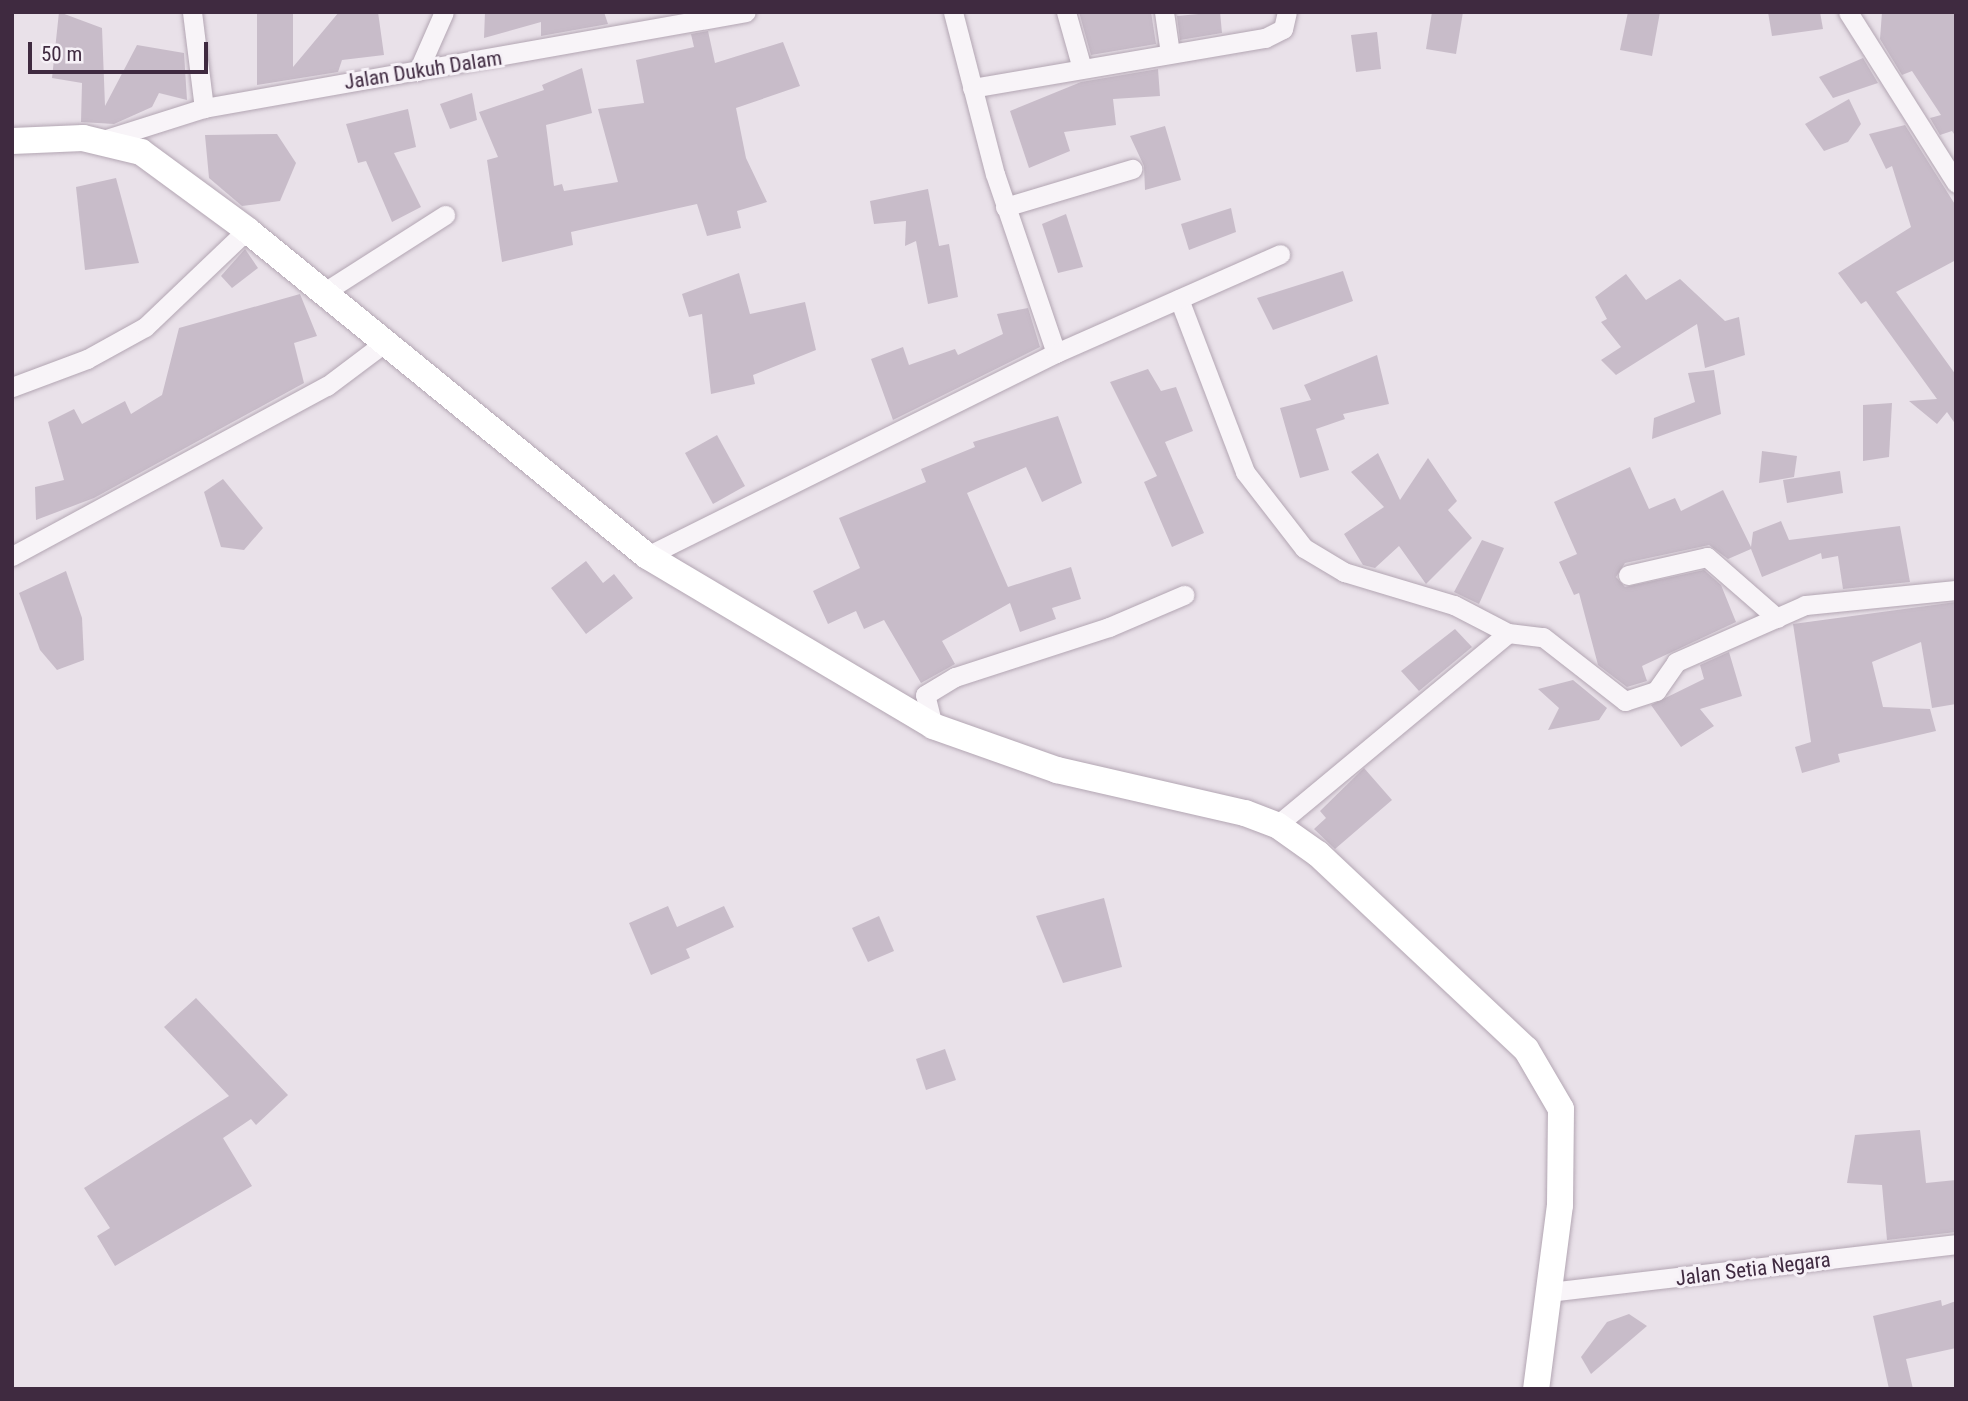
<!DOCTYPE html>
<html>
<head>
<meta charset="utf-8">
<style>
	body { margin:0 }
	#map { position:relative; width:1968px; height:1401px; overflow:hidden; background:#e9e1e9; font-family:"Roboto Condensed",sans-serif }
	div>[style] { position:absolute }
	[style*='--x'] { left:calc(var(--x)*1px); top:calc(var(--y)*1px); width:calc(var(--w)*1px); rotate:calc(var(--a)*1deg) }
	.building>* { inset:0; background:#c8bcc9 }
	.roads { filter:drop-shadow(0 0 2px #b3a6b3) drop-shadow(0 0 2px #b3a6b3) }
	.street>* { height:19px; margin:-9.5px; padding:0 9.5px; transform-origin:9.5px; border-radius:9.5px; background:#f8f4f8 }
	.secondary>* { height:26px; margin:-13px; padding:0 13px; transform-origin:13px; border-radius:13px; background:#fff }
	span { translate:-50% -50%; white-space:nowrap; text-align:center; line-height:1.15; -webkit-text-stroke:6px #f6f1f7; paint-order:stroke }
	.street-label { font-size:21px; color:#3f2a40 }
	.frame { position:absolute; inset:0; border:14px solid #3f2a40; pointer-events:none }
	.scale { position:absolute; left:28px; top:42px; width:180px; height:32px; box-sizing:border-box; border:4px solid #3f2a40; border-top:0; padding-left:9px; font-size:21px; line-height:24px; white-space:nowrap; color:#3f2a40; -webkit-text-stroke:5px #f6f1f7; paint-order:stroke }
</style>
</head>
<body>
<div id="map">
	<div class="building">
		<div style="clip-path:polygon(59px 12px,102px 28px,105px 106px,137px 45px,184px 53px,187px 100px,159px 93px,152px 107px,114px 124px,81px 122px,82px 83px,52px 78px)"></div>
		<div style="clip-path:polygon(257px 12px,293px 12px,293px 67px,339px 12px,378px 12px,384px 55px,342px 60px,338px 72px,257px 85px)"></div>
		<div style="clip-path:polygon(485px 12px,604px 12px,608px 24px,541px 36px,541px 22px,484px 38px)"></div>
		<div style="clip-path:polygon(1079px 12px,1151px 12px,1156px 44px,1091px 55px)"></div>
		<div style="clip-path:polygon(1220px 12px,1222px 33px,1180px 40px,1177px 16px)"></div>
		<div style="clip-path:polygon(1432px 12px,1463px 12px,1456px 54px,1426px 49px)"></div>
		<div style="clip-path:polygon(1628px 12px,1660px 12px,1652px 56px,1620px 50px)"></div>
		<div style="clip-path:polygon(1768px 12px,1820px 12px,1823px 29px,1772px 36px)"></div>
		<div style="clip-path:polygon(1882px 12px,1956px 12px,1956px 137px,1952px 131px,1940px 135px,1930px 118px,1941px 115px,1912px 71px,1902px 75px,1880px 39px)"></div>
		<div style="clip-path:polygon(708px 31px,715px 63px,783px 42px,800px 86px,736px 108px,746px 158px,767px 202px,737px 211px,741px 228px,707px 236px,697px 204px,571px 232px,573px 245px,502px 262px,487px 160px,498px 157px,479px 112px,544px 90px,542px 85px,582px 68px,592px 113px,546px 125px,554px 186px,562px 184px,564px 191px,618px 182px,598px 109px,644px 103px,636px 60px,694px 47px,691px 34px)"></div>
		<div style="clip-path:polygon(1377px 32px,1381px 69px,1356px 72px,1351px 35px)"></div>
		<div style="clip-path:polygon(1863px 58px,1878px 83px,1833px 98px,1819px 77px)"></div>
		<div style="clip-path:polygon(1158px 69px,1160px 96px,1113px 99px,1116px 125px,1064px 132px,1070px 151px,1029px 168px,1010px 111px,1081px 82px)"></div>
		<div style="clip-path:polygon(472px 93px,477px 120px,450px 129px,440px 104px)"></div>
		<div style="clip-path:polygon(1849px 99px,1861px 124px,1848px 142px,1824px 151px,1805px 124px)"></div>
		<div style="clip-path:polygon(408px 109px,416px 147px,394px 153px,421px 207px,392px 222px,366px 161px,358px 163px,346px 124px)"></div>
		<div style="clip-path:polygon(1905px 125px,1956px 206px,1956px 260px,1896px 292px,1956px 375px,1956px 425px,1947px 412px,1937px 424px,1909px 401px,1937px 399px,1866px 301px,1861px 304px,1838px 273px,1911px 227px,1892px 166px,1886px 169px,1869px 134px)"></div>
		<div style="clip-path:polygon(1165px 126px,1181px 180px,1145px 190px,1144px 166px,1130px 136px)"></div>
		<div style="clip-path:polygon(277px 134px,296px 163px,280px 201px,242px 206px,209px 178px,205px 135px)"></div>
		<div style="clip-path:polygon(116px 178px,139px 263px,85px 270px,76px 187px)"></div>
		<div style="clip-path:polygon(928px 189px,939px 246px,949px 244px,958px 297px,928px 304px,916px 241px,905px 246px,906px 221px,874px 224px,870px 201px)"></div>
		<div style="clip-path:polygon(1231px 208px,1236px 232px,1189px 250px,1181px 224px)"></div>
		<div style="clip-path:polygon(1066px 214px,1083px 267px,1058px 273px,1042px 224px)"></div>
		<div style="clip-path:polygon(245px 249px,258px 268px,232px 288px,221px 276px)"></div>
		<div style="clip-path:polygon(1343px 271px,1353px 301px,1273px 330px,1257px 298px)"></div>
		<div style="clip-path:polygon(739px 273px,750px 314px,805px 302px,816px 350px,753px 375px,755px 384px,711px 394px,702px 314px,689px 317px,682px 294px)"></div>
		<div style="clip-path:polygon(1626px 274px,1646px 300px,1680px 279px,1725px 321px,1739px 317px,1745px 355px,1705px 368px,1697px 324px,1616px 375px,1601px 360px,1621px 347px,1601px 322px,1607px 319px,1595px 297px)"></div>
		<div style="clip-path:polygon(300px 294px,317px 336px,294px 343px,304px 383px,94px 498px,36px 520px,35px 487px,64px 480px,48px 422px,74px 409px,82px 424px,125px 401px,131px 414px,162px 395px,179px 328px)"></div>
		<div style="clip-path:polygon(1028px 308px,1040px 347px,893px 420px,871px 359px,903px 347px,909px 365px,955px 349px,958px 355px,1003px 334px,997px 314px)"></div>
		<div style="clip-path:polygon(1377px 355px,1389px 404px,1343px 414px,1345px 419px,1316px 429px,1329px 470px,1300px 478px,1280px 408px,1311px 400px,1304px 385px)"></div>
		<div style="clip-path:polygon(1148px 369px,1161px 391px,1176px 387px,1193px 431px,1165px 442px,1204px 533px,1172px 547px,1144px 482px,1157px 476px,1110px 382px)"></div>
		<div style="clip-path:polygon(1714px 370px,1721px 414px,1652px 439px,1654px 418px,1695px 402px,1688px 373px)"></div>
		<div style="clip-path:polygon(1892px 403px,1889px 457px,1863px 461px,1863px 405px)"></div>
		<div style="clip-path:polygon(1058px 416px,1082px 483px,1042px 502px,1026px 467px,967px 493px,1008px 587px,1071px 567px,1081px 599px,1052px 608px,1056px 619px,1020px 632px,1010px 603px,942px 641px,955px 664px,921px 683px,884px 620px,864px 629px,856px 611px,828px 624px,813px 591px,860px 568px,839px 518px,926px 482px,921px 469px,975px 447px,973px 442px)"></div>
		<div style="clip-path:polygon(717px 435px,745px 486px,713px 504px,685px 453px)"></div>
		<div style="clip-path:polygon(1762px 451px,1797px 456px,1794px 477px,1759px 483px)"></div>
		<div style="clip-path:polygon(1378px 453px,1400px 500px,1428px 458px,1457px 501px,1448px 510px,1472px 538px,1426px 584px,1399px 546px,1375px 568px,1363px 565px,1344px 534px,1384px 507px,1351px 472px)"></div>
		<div style="clip-path:polygon(1630px 467px,1649px 509px,1675px 498px,1681px 511px,1723px 490px,1751px 547px,1753px 532px,1781px 521px,1789px 540px,1900px 526px,1910px 582px,1843px 589px,1838px 556px,1822px 559px,1821px 553px,1762px 577px,1751px 549px,1728px 559px,1709px 545px,1625px 563px,1616px 577px,1625px 587px,1704px 570px,1721px 585px,1736px 622px,1642px 666px,1647px 681px,1627px 687px,1598px 665px,1579px 593px,1574px 595px,1559px 562px,1577px 554px,1554px 502px)"></div>
		<div style="clip-path:polygon(1840px 471px,1843px 493px,1787px 503px,1783px 480px)"></div>
		<div style="clip-path:polygon(223px 479px,263px 528px,244px 550px,221px 547px,204px 492px)"></div>
		<div style="clip-path:polygon(1482px 540px,1504px 548px,1479px 604px,1454px 592px)"></div>
		<div style="clip-path:polygon(586px 561px,603px 583px,614px 574px,633px 598px,586px 634px,551px 588px)"></div>
		<div style="clip-path:polygon(66px 571px,82px 618px,84px 660px,57px 670px,40px 650px,19px 593px)"></div>
		<div style="clip-path:polygon(1956px 602px,1956px 704px,1932px 708px,1921px 642px,1872px 662px,1883px 707px,1930px 709px,1936px 731px,1838px 754px,1840px 762px,1802px 773px,1795px 747px,1811px 742px,1793px 624px)"></div>
		<div style="clip-path:polygon(1455px 629px,1472px 647px,1419px 691px,1401px 671px)"></div>
		<div style="clip-path:polygon(1729px 652px,1742px 696px,1700px 709px,1714px 726px,1681px 747px,1651px 705px,1704px 679px,1700px 665px)"></div>
		<div style="clip-path:polygon(1573px 680px,1607px 708px,1599px 720px,1548px 730px,1559px 708px,1538px 689px)"></div>
		<div style="clip-path:polygon(1364px 768px,1392px 800px,1335px 849px,1314px 829px,1326px 818px,1320px 811px)"></div>
		<div style="clip-path:polygon(1104px 898px,1122px 967px,1063px 983px,1036px 916px)"></div>
		<div style="clip-path:polygon(668px 906px,677px 927px,724px 906px,734px 927px,686px 949px,690px 958px,651px 975px,629px 923px)"></div>
		<div style="clip-path:polygon(879px 916px,894px 951px,868px 962px,852px 928px)"></div>
		<div style="clip-path:polygon(196px 998px,288px 1095px,256px 1125px,251px 1119px,223px 1138px,252px 1186px,115px 1266px,97px 1236px,110px 1228px,84px 1188px,229px 1096px,164px 1027px)"></div>
		<div style="clip-path:polygon(945px 1049px,956px 1080px,926px 1090px,916px 1059px)"></div>
		<div style="clip-path:polygon(1920px 1130px,1926px 1183px,1956px 1180px,1956px 1232px,1887px 1240px,1882px 1185px,1847px 1183px,1855px 1135px)"></div>
		<div style="clip-path:polygon(1941px 1300px,1942px 1306px,1956px 1301px,1956px 1348px,1906px 1359px,1913px 1389px,1889px 1389px,1873px 1316px)"></div>
		<div style="clip-path:polygon(1629px 1314px,1647px 1326px,1591px 1374px,1581px 1357px,1607px 1322px)"></div>
	</div>
	<div class="roads">
		<div class="street">
			<div style="--x:192;--y:12;--w:97;--a:82.9"></div>
			<div style="--x:953;--y:12;--w:167;--a:75.5"></div>
			<div style="--x:995;--y:174;--w:189;--a:71.2"></div>
			<div style="--x:1066;--y:12;--w:55;--a:74.2"></div>
			<div style="--x:1164;--y:12;--w:41;--a:81.7"></div>
			<div style="--x:1848;--y:12;--w:202;--a:57.7"></div>
			<div style="--x:418;--y:71;--w:64;--a:-66.2"></div>
			<div style="--x:972;--y:88;--w:297;--a:-9.7"></div>
			<div style="--x:1265;--y:38;--w:20;--a:-27"></div>
			<div style="--x:1283;--y:29;--w:17;--a:-77"></div>
			<div style="--x:103;--y:140;--w:106;--a:-17.6"></div>
			<div style="--x:204;--y:108;--w:550;--a:-10.04"></div>
			<div style="--x:1005;--y:207;--w:133;--a:-16.7"></div>
			<div style="--x:323;--y:293;--w:145;--a:-32.6"></div>
			<div style="--x:1179;--y:299;--w:185;--a:69.1"></div>
			<div style="--x:1245;--y:472;--w:96;--a:52.2"></div>
			<div style="--x:1304;--y:548;--w:47;--a:31"></div>
			<div style="--x:1344;--y:572;--w:115;--a:16.7"></div>
			<div style="--x:1454;--y:605;--w:61;--a:27.4"></div>
			<div style="--x:12;--y:387;--w:80;--a:-20.5"></div>
			<div style="--x:87;--y:359;--w:66;--a:-28.9"></div>
			<div style="--x:145;--y:327;--w:141;--a:-43.6"></div>
			<div style="--x:12;--y:556;--w:358;--a:-28.4"></div>
			<div style="--x:327;--y:386;--w:70;--a:-36.9"></div>
			<div style="--x:647;--y:556;--w:457;--a:-26.4"></div>
			<div style="--x:1056;--y:353;--w:245;--a:-23.8"></div>
			<div style="--x:1628;--y:575;--w:81;--a:-12.8"></div>
			<div style="--x:1707;--y:557;--w:93;--a:41.1"></div>
			<div style="--x:933;--y:726;--w:32;--a:-104"></div>
			<div style="--x:925;--y:695;--w:35;--a:-31"></div>
			<div style="--x:955;--y:677;--w:162;--a:-18"></div>
			<div style="--x:1109;--y:627;--w:82;--a:-23.1"></div>
			<div style="--x:1277;--y:825;--w:300;--a:-39.7"></div>
			<div style="--x:1508;--y:633;--w:35;--a:7"></div>
			<div style="--x:1543;--y:637;--w:104;--a:38"></div>
			<div style="--x:1625;--y:701;--w:33;--a:-18"></div>
			<div style="--x:1656;--y:691;--w:35;--a:-55"></div>
			<div style="--x:1676;--y:662;--w:141;--a:-23.8"></div>
			<div style="--x:1805;--y:605;--w:152;--a:-5.7"></div>
			<div style="--x:1549;--y:1292;--w:410;--a:-6.7"></div>
		</div>
		<div class="secondary">
			<div style="--x:12;--y:141;--w:71;--a:-2.4"></div>
			<div style="--x:83;--y:138;--w:60;--a:13.6"></div>
			<div style="--x:141;--y:152;--w:132;--a:36.3"></div>
			<div style="--x:247;--y:230;--w:516;--a:39.18"></div>
			<div style="--x:647;--y:556;--w:333;--a:30.7"></div>
			<div style="--x:933;--y:726;--w:132;--a:19.5"></div>
			<div style="--x:1057;--y:770;--w:193;--a:12.9"></div>
			<div style="--x:1245;--y:813;--w:34;--a:21"></div>
			<div style="--x:1277;--y:825;--w:50;--a:35.3"></div>
			<div style="--x:1318;--y:854;--w:285;--a:43.2"></div>
			<div style="--x:1526;--y:1049;--w:69;--a:59.7"></div>
			<div style="--x:1561;--y:1109;--w:96;--a:90.6"></div>
			<div style="--x:1560;--y:1205;--w:186;--a:97.4"></div>
		</div>
	</div>
	<div class="street-label">
		<span style="left:423px;top:70px;rotate:-9deg">Jalan Dukuh Dalam</span>
		<span style="left:1753px;top:1269px;rotate:-7deg">Jalan Setia Negara</span>
	</div>
	<div class="frame"></div>
	<div class="scale">50 m</div>
</div>
</body>
</html>
